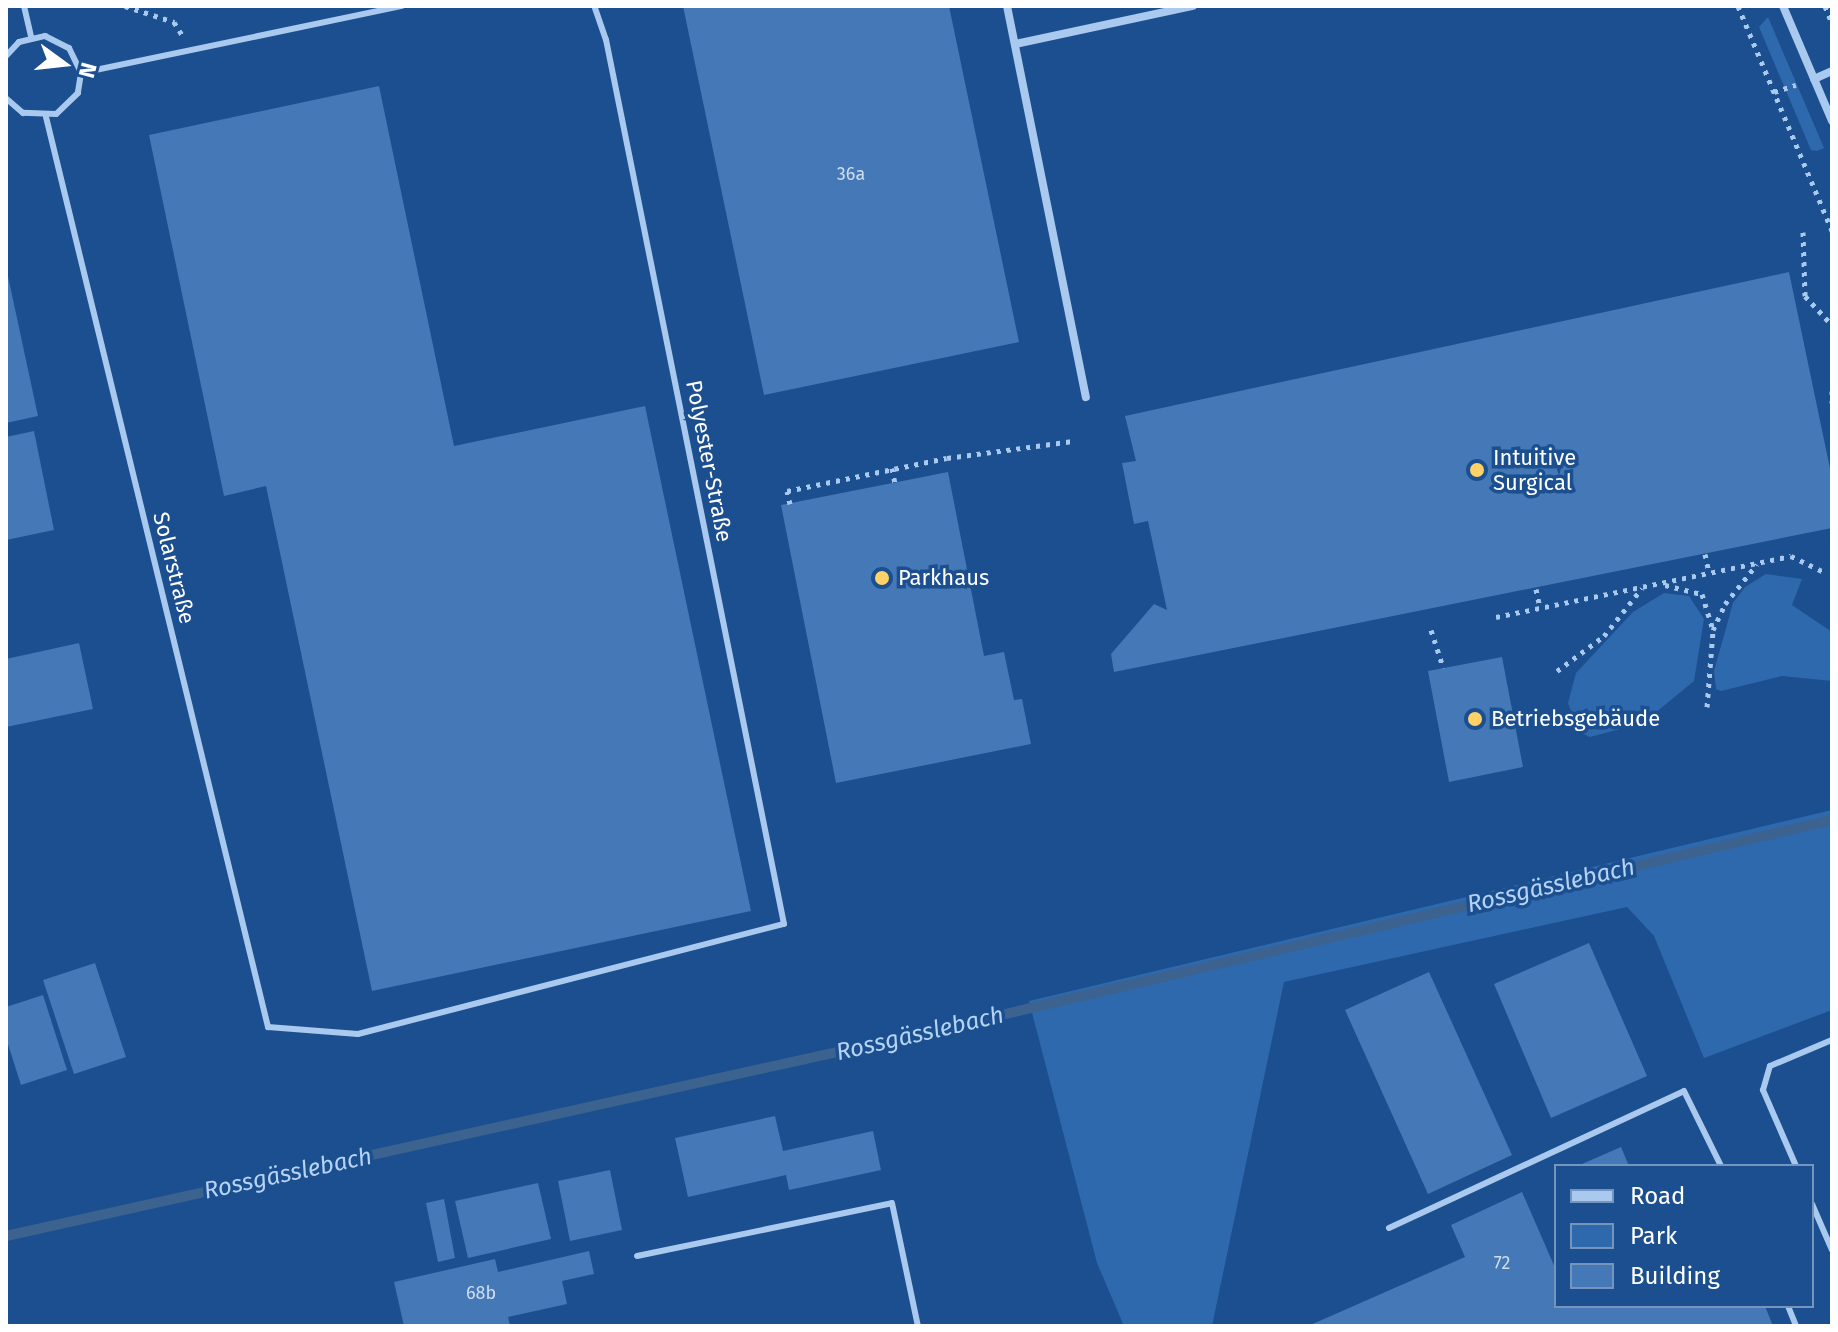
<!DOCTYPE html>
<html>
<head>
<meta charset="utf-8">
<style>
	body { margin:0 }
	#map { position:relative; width:1838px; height:1332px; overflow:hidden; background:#1b4f8f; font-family:"Fira Sans",sans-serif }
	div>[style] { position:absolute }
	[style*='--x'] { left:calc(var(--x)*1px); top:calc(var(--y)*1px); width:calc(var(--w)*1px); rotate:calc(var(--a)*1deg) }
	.green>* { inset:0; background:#2e69ad }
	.stream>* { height:10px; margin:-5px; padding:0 5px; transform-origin:5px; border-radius:5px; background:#3c6290 }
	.building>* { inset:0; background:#4478b7 }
	.path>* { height:5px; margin-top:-2.5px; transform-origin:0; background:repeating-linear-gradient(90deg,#a9c9ee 0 4px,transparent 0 10px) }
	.lane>* { height:6px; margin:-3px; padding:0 3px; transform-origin:3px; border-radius:3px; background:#a9c9ee }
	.street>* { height:8px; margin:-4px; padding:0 4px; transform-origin:4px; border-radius:4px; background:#a9c9ee }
	.dots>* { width:22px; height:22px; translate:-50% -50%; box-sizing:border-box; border:4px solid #1b4f8f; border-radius:50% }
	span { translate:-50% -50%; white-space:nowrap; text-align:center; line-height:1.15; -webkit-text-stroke:7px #1b4f8f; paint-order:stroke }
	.number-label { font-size:18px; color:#d0dded }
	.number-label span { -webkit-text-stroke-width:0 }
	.poi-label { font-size:22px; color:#fff }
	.left { translate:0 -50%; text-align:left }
	.street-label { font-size:22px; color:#fff }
	.water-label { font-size:24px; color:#b5d3f5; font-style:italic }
	.frame { position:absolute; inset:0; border:8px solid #fff; pointer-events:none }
	.legend { position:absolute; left:1554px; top:1164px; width:260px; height:144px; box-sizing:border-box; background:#1b4f8f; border:2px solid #7695bc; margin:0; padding:10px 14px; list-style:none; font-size:24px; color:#fff }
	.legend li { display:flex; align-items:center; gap:16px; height:40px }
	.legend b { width:40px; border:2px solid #7695bc }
	.north { position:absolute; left:24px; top:24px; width:80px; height:80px; -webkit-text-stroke:6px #1b4f8f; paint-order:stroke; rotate:105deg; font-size:22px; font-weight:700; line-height:32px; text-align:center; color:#fff }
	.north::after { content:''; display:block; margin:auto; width:28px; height:36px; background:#fff; clip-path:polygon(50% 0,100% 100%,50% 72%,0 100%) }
</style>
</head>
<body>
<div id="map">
	<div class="green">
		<div style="clip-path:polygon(1768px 17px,1824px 148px,1817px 151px,1811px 150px,1759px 27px)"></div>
		<div style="clip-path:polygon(1766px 574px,1802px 579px,1792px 605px,1832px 632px,1832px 681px,1782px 676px,1721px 691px,1716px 689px,1714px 671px,1733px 603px,1745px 587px)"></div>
		<div style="clip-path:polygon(1664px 593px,1689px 596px,1704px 619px,1694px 681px,1643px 723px,1590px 737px,1579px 732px,1568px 703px,1576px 673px,1633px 612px)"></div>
		<div style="clip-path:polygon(1832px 810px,1832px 1010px,1704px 1058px,1654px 936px,1627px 907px,1284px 982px,1212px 1326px,1124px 1326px,1097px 1263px,1029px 1001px)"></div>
	</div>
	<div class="stream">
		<div style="--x:6;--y:1236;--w:967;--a:-12.48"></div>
		<div style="--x:950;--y:1027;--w:906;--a:-13.21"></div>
	</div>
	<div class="building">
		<div style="clip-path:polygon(683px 6px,949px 6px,1019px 342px,764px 395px)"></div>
		<div style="clip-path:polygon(379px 86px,454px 446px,645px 406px,751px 911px,372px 991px,266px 486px,224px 496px,149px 135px)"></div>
		<div style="clip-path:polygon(6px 267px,38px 416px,6px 423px)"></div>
		<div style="clip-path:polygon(1789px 272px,1832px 478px,1832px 528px,1114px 672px,1111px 654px,1154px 604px,1167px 610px,1148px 521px,1134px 524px,1122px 463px,1136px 461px,1125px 416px)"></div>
		<div style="clip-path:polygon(34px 431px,54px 530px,6px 540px,6px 437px)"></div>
		<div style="clip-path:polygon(948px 472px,984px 656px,1004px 652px,1014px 700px,1022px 699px,1031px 744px,836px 783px,781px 505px)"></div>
		<div style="clip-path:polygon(79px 643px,93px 709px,6px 727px,6px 659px)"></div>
		<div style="clip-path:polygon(1502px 657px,1523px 767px,1449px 782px,1428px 671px)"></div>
		<div style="clip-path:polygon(1589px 943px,1647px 1076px,1551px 1118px,1494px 984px)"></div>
		<div style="clip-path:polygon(95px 963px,126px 1057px,74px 1074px,43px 980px)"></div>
		<div style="clip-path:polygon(1429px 972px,1512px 1155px,1428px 1194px,1345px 1010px)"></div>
		<div style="clip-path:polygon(43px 995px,67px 1070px,21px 1085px,6px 1038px,6px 1007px)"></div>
		<div style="clip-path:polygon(775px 1116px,783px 1151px,873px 1131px,881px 1170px,789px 1190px,786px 1175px,688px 1197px,675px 1138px)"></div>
		<div style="clip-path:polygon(1621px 1147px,1629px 1166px,1583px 1166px,1582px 1164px)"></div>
		<div style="clip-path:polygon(610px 1170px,622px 1230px,570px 1241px,558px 1181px)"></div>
		<div style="clip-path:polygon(538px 1183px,551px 1239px,468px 1258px,455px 1201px)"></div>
		<div style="clip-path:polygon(1522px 1192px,1556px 1270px,1556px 1306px,1765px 1306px,1773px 1326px,1308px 1326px,1465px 1257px,1451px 1225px)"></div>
		<div style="clip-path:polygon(444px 1199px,455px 1258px,438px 1262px,426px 1203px)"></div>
		<div style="clip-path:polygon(589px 1251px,594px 1274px,562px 1281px,567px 1304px,508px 1317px,510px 1326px,404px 1326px,394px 1282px,495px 1259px,498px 1272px)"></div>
	</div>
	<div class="path">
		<div style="--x:125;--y:6;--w:52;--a:18.1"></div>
		<div style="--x:174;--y:22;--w:15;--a:58"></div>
		<div style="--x:1738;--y:6;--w:244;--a:67.3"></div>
		<div style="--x:1825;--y:6;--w:18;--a:68"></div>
		<div style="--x:1774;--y:92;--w:23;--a:-18"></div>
		<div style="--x:1803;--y:232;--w:64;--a:88.2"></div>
		<div style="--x:1805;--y:296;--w:40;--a:47"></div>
		<div style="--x:1832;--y:391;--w:12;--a:90"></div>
		<div style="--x:892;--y:468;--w:15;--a:79"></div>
		<div style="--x:790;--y:504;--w:13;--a:-103"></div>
		<div style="--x:787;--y:491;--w:163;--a:-11.7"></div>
		<div style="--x:947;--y:458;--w:127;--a:-7.7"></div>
		<div style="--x:1705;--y:554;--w:19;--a:78"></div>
		<div style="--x:1665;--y:585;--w:38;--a:14"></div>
		<div style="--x:1702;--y:594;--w:38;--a:73"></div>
		<div style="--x:1536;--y:589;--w:19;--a:78"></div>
		<div style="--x:1496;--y:617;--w:301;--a:-11.7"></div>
		<div style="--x:1791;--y:556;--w:39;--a:26"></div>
		<div style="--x:1431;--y:630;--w:40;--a:72"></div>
		<div style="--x:1557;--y:671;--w:59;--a:-36.7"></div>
		<div style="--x:1604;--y:636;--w:61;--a:-51.6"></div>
		<div style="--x:1707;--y:707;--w:77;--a:-85.5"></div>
		<div style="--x:1713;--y:630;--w:29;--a:-65"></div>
		<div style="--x:1725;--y:604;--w:51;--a:-51.3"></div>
	</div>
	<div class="lane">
		<div style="--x:24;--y:6;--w:32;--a:77"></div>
		<div style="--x:6;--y:56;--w:19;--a:-47"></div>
		<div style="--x:19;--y:42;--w:27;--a:-13"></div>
		<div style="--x:45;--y:36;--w:27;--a:27"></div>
		<div style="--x:69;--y:48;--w:28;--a:64"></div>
		<div style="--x:81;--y:73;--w:20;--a:99"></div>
		<div style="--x:78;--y:93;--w:30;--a:136"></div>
		<div style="--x:56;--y:114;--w:33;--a:-178"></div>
		<div style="--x:23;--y:113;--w:23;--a:-139"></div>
		<div style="--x:81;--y:73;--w:328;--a:-11.8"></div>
		<div style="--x:46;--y:117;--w:937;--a:76.29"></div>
		<div style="--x:268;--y:1027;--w:90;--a:4.4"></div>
		<div style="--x:358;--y:1034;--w:440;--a:-14.5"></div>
		<div style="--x:784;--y:924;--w:902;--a:-101.38"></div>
		<div style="--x:606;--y:40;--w:36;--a:-109"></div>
		<div style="--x:1796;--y:1166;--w:83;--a:-113.5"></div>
		<div style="--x:1763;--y:1090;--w:25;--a:-74"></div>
		<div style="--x:1770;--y:1066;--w:67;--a:-22.8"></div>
		<div style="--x:1812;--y:1204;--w:50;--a:66.5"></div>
		<div style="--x:1389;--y:1228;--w:325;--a:-24.9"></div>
		<div style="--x:1684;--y:1091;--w:84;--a:63.7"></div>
		<div style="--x:637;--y:1256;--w:260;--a:-11.7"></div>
		<div style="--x:892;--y:1203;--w:126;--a:78.1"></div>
		<div style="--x:1788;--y:1306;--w:22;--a:68"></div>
	</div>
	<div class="street">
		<div style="--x:1007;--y:6;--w:399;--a:78.6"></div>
		<div style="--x:1783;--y:6;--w:125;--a:66.9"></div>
		<div style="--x:1015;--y:44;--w:182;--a:-12.1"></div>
		<div style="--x:1814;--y:79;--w:20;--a:-24"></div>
	</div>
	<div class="dots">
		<div style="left:1477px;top:470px;background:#ffd166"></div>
		<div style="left:882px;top:578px;background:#ffd166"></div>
		<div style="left:1475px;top:719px;background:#ffd166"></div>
	</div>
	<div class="number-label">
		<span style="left:851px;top:174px">36a</span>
		<span style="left:1502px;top:1263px">72</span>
		<span style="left:481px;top:1293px">68b</span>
	</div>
	<div class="poi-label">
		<span class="left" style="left:1493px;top:470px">Intuitive<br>Surgical</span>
		<span class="left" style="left:898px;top:578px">Parkhaus</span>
		<span class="left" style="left:1491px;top:719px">Betriebsgebäude</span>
	</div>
	<div class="street-label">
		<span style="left:709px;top:461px;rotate:79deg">Polyester-Straße</span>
		<span style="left:174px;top:568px;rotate:76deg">Solarstraße</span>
	</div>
	<div class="water-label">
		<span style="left:1551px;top:886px;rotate:-13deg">Rossgässlebach</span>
		<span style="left:920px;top:1034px;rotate:-13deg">Rossgässlebach</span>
		<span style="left:288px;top:1174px;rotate:-12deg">Rossgässlebach</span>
	</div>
	<div class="frame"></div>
	<ul class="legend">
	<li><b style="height:10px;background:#a9c9ee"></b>Road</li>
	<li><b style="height:22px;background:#2e69ad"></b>Park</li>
	<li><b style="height:22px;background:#4478b7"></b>Building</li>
	</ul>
	<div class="north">N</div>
</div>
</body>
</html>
